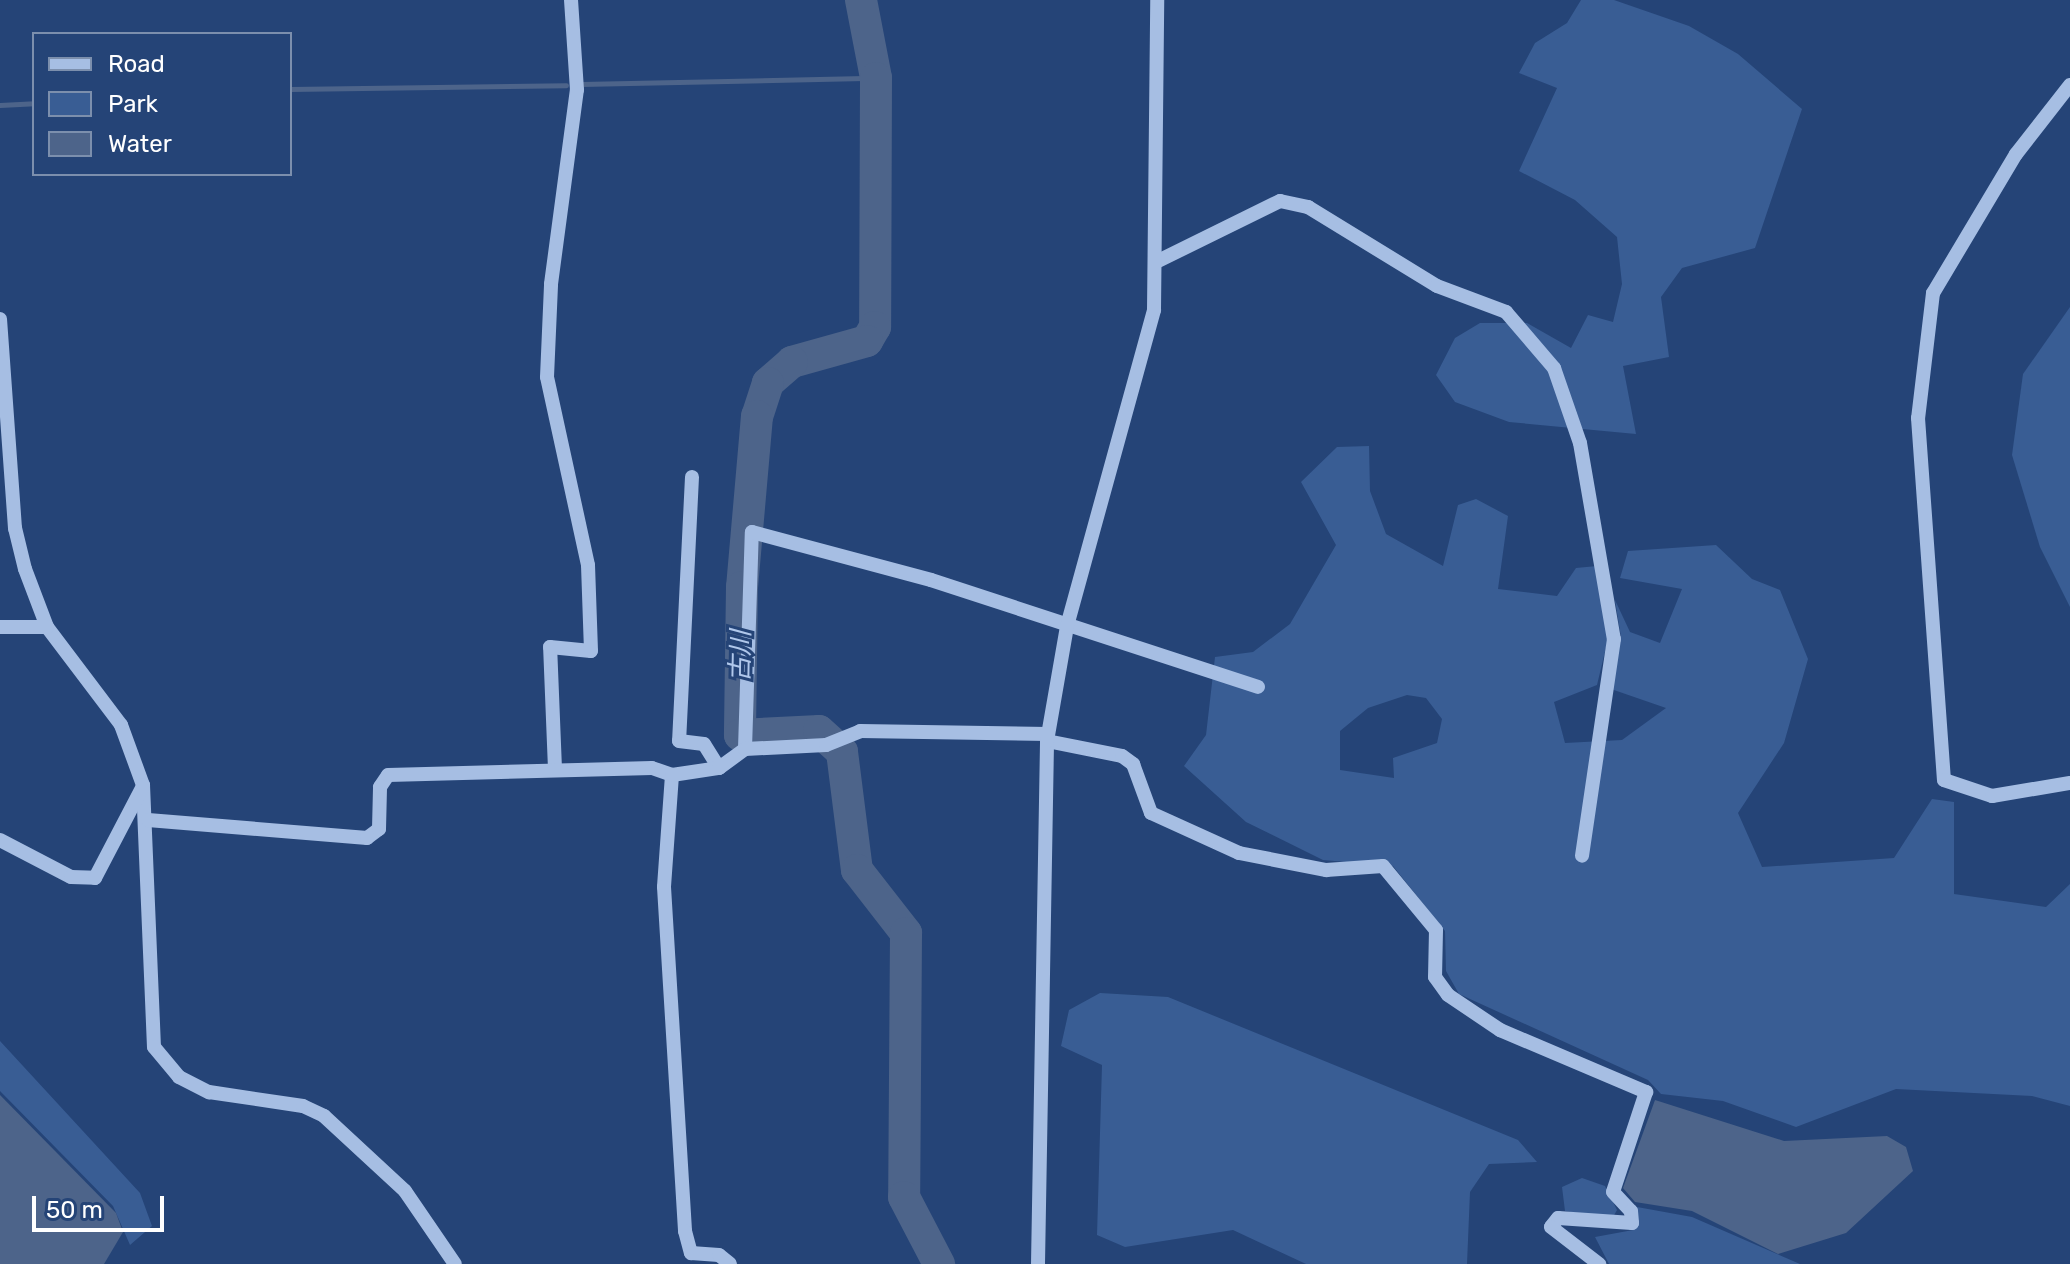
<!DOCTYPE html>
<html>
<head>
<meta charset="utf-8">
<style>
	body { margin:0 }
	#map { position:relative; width:2070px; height:1264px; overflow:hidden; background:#254477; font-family:Rubik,"Noto Sans JP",sans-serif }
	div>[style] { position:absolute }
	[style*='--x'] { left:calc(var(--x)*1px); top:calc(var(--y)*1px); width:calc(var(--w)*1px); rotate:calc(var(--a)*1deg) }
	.green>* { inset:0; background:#395d94 }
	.water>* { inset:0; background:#4d648a }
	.stream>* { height:5px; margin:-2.5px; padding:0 2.5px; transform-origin:2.5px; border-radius:2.5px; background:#4d648a }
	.river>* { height:32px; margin:-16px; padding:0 16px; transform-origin:16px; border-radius:16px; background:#4d648a }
	.minor>* { height:14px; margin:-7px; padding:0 7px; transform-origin:7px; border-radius:7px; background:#a6bee3 }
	span { translate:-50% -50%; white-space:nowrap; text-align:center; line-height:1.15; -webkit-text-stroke:6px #254477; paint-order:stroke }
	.water-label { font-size:26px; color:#b1c8eb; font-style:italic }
	.legend { position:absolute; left:32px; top:32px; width:260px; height:144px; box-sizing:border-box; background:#254477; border:2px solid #7c8fad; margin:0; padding:10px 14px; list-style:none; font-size:24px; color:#fff }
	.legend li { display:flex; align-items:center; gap:16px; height:40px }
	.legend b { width:40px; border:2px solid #7c8fad }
	.scale { position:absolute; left:32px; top:1196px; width:132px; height:36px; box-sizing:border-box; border:4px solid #fff; border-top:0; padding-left:10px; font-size:24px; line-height:28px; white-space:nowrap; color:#fff; -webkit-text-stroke:6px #254477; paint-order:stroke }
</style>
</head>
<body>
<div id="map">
	<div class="green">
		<div style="clip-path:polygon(1581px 0,1614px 0,1689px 26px,1738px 54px,1802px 109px,1755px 248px,1682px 268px,1661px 297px,1669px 357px,1623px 366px,1636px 434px,1509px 422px,1455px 402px,1436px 375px,1455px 338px,1480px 323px,1527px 323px,1571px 348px,1588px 315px,1613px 322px,1622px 284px,1617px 237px,1575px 200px,1519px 171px,1557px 88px,1519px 73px,1535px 43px,1567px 23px)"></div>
		<div style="clip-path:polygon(2070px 307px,2070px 607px,2040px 547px,2012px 455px,2023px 374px)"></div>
		<div style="clip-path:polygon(evenodd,1369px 446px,1370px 491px,1386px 534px,1443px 566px,1458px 505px,1476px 499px,1508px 516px,1498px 589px,1557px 596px,1576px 568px,1597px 566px,1608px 639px,1597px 685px,1554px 702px,1565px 743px,1622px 740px,1666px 708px,1611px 689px,1621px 637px,1615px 600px,1630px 632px,1660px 643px,1682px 589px,1620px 578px,1628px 551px,1716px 545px,1752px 579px,1780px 590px,1808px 659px,1784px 743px,1738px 813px,1762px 867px,1894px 858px,1932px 799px,1954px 802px,1954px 894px,2046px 907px,2070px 884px,2070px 1106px,2032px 1096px,1896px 1089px,1796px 1127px,1723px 1101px,1661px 1094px,1648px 1080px,1459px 994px,1446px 971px,1445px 931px,1393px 866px,1323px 860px,1246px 822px,1184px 766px,1206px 735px,1215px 657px,1253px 652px,1290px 624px,1336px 545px,1301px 482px,1337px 447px,1369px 446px,1407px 695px,1426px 698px,1442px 719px,1437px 743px,1393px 758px,1394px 778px,1340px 770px,1340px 731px,1368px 708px,1407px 695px)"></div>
		<div style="clip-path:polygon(1100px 993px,1168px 997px,1518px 1140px,1537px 1162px,1489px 1164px,1470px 1192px,1467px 1264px,1306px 1264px,1233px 1230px,1125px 1247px,1097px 1235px,1102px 1065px,1061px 1046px,1069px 1010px)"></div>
		<div style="clip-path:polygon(0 1041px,140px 1193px,152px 1226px,130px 1245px,113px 1206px,0 1091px)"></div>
		<div style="clip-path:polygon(1582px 1178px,1605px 1186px,1617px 1210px,1612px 1219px,1565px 1211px,1562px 1187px)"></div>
		<div style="clip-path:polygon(1637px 1207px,1692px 1217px,1800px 1264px,1609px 1264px,1595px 1237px,1633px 1230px)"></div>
	</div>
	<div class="water">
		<div style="clip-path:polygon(0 1095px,116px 1213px,123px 1232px,104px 1264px,0 1264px)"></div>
		<div style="clip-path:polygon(1655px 1100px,1784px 1141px,1887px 1136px,1906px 1147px,1913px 1171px,1846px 1233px,1778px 1254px,1692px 1211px,1635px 1202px,1623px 1188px)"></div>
	</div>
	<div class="stream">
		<div style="--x:581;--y:84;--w:295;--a:-1.2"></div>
		<div style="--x:290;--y:89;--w:276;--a:-0.8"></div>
		<div style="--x:0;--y:105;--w:34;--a:-3"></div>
	</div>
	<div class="river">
		<div style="--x:861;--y:0;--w:79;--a:79.1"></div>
		<div style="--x:876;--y:78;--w:249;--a:90.2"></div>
		<div style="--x:875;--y:327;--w:16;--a:120"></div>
		<div style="--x:867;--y:341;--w:78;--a:164.4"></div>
		<div style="--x:792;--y:362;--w:32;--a:139"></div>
		<div style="--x:768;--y:383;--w:35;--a:108"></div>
		<div style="--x:757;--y:416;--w:172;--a:95"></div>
		<div style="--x:742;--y:587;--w:148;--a:90.8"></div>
		<div style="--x:740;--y:735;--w:79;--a:-2.9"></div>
		<div style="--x:819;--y:731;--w:31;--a:42"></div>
		<div style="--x:842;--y:752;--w:119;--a:82.8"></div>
		<div style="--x:857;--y:870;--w:80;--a:52.1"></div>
		<div style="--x:906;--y:933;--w:264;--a:90.4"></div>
		<div style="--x:904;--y:1197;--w:76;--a:62.4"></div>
	</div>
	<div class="minor">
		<div style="--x:2070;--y:85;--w:88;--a:128"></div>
		<div style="--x:2016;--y:154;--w:162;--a:120.8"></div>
		<div style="--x:1933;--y:293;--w:126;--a:96.8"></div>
		<div style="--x:1918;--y:418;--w:363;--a:85.9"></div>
		<div style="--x:1944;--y:780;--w:51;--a:18.4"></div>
		<div style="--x:1992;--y:796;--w:79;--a:-9.5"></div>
		<div style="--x:1158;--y:261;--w:136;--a:-26.2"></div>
		<div style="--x:1280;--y:201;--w:29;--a:12"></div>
		<div style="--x:1308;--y:207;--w:151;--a:31.5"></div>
		<div style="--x:1437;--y:286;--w:74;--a:20.6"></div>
		<div style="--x:1506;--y:312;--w:74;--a:49.4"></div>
		<div style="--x:1554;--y:368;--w:79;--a:70.9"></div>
		<div style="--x:1580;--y:443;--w:199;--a:80.2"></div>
		<div style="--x:1614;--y:639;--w:219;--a:98.4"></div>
		<div style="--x:0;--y:319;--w:210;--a:85.9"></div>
		<div style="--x:15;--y:528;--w:42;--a:76.3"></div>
		<div style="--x:25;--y:569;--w:62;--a:69.2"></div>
		<div style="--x:47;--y:627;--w:123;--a:52.9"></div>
		<div style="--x:121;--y:725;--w:64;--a:69.9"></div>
		<div style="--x:143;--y:785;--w:262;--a:87.6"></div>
		<div style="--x:154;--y:1047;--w:39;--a:50"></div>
		<div style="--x:179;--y:1077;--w:34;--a:27"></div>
		<div style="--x:209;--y:1092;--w:95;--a:8.5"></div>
		<div style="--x:303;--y:1106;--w:23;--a:25"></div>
		<div style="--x:324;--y:1116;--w:110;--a:42.8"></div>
		<div style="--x:405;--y:1191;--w:88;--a:55.6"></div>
		<div style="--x:692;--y:477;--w:264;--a:92.8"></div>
		<div style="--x:679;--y:741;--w:25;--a:7"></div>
		<div style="--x:704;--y:744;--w:28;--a:58"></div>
		<div style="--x:0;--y:627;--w:47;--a:0"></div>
		<div style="--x:1047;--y:741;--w:76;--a:11.3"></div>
		<div style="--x:1122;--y:756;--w:14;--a:36"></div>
		<div style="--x:1133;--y:764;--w:52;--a:69.8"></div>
		<div style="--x:1151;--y:813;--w:97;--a:24.4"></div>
		<div style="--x:1239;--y:853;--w:89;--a:11.1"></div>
		<div style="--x:1326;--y:870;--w:57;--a:-4"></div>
		<div style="--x:1383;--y:866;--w:83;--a:50.4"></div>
		<div style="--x:1436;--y:930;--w:47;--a:91.2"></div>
		<div style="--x:1435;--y:977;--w:22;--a:54"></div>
		<div style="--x:1448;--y:995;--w:63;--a:33.9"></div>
		<div style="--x:1500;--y:1030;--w:159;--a:23"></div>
		<div style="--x:1646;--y:1092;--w:105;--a:108.3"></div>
		<div style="--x:1613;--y:1192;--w:26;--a:47"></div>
		<div style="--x:1631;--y:1211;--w:12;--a:85"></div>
		<div style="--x:1632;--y:1223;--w:74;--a:-176.1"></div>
		<div style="--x:1558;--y:1218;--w:11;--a:128"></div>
		<div style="--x:1551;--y:1227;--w:61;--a:37.6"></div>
		<div style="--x:745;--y:749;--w:217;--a:-88.2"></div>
		<div style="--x:752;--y:532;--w:185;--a:15"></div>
		<div style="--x:931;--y:580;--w:344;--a:18.1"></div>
		<div style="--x:555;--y:769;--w:122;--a:-92.3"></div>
		<div style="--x:550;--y:647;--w:41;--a:5.6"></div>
		<div style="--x:591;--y:651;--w:86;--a:-92"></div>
		<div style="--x:588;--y:565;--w:192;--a:-102.3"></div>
		<div style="--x:547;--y:377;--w:93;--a:-87.5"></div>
		<div style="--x:551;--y:284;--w:196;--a:-82.4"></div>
		<div style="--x:577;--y:90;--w:90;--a:-93.8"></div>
		<div style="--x:672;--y:775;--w:112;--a:94.1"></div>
		<div style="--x:664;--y:887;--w:345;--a:86.5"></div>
		<div style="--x:685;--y:1231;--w:23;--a:75"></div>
		<div style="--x:691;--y:1253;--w:28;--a:4"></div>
		<div style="--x:719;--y:1255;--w:14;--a:39"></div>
		<div style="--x:148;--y:820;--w:220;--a:4.7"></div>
		<div style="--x:367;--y:838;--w:15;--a:-37"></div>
		<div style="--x:379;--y:829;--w:42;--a:-88.6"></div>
		<div style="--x:380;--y:787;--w:14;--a:-56"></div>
		<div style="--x:388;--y:775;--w:264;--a:-1.5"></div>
		<div style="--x:652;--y:768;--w:21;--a:19"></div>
		<div style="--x:672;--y:775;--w:48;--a:-8.5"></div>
		<div style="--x:719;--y:768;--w:32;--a:-36"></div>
		<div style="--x:745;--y:749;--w:81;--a:-2.8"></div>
		<div style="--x:826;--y:745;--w:37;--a:-22"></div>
		<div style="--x:860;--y:731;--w:188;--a:0.9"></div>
		<div style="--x:0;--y:840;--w:80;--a:27.5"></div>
		<div style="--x:71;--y:877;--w:24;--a:2"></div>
		<div style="--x:95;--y:878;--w:104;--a:-62.4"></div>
		<div style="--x:1038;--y:1264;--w:523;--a:-89.01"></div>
		<div style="--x:1047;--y:741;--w:117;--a:-80.1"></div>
		<div style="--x:1067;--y:626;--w:328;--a:-74.6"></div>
		<div style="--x:1154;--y:310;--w:310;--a:-89.4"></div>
	</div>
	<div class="water-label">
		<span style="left:741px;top:656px;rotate:-89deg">古川</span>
	</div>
	<ul class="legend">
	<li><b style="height:10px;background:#a6bee3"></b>Road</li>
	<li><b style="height:22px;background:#395d94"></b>Park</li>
	<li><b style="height:22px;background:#4d648a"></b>Water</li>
	</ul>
	<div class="scale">50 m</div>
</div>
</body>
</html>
